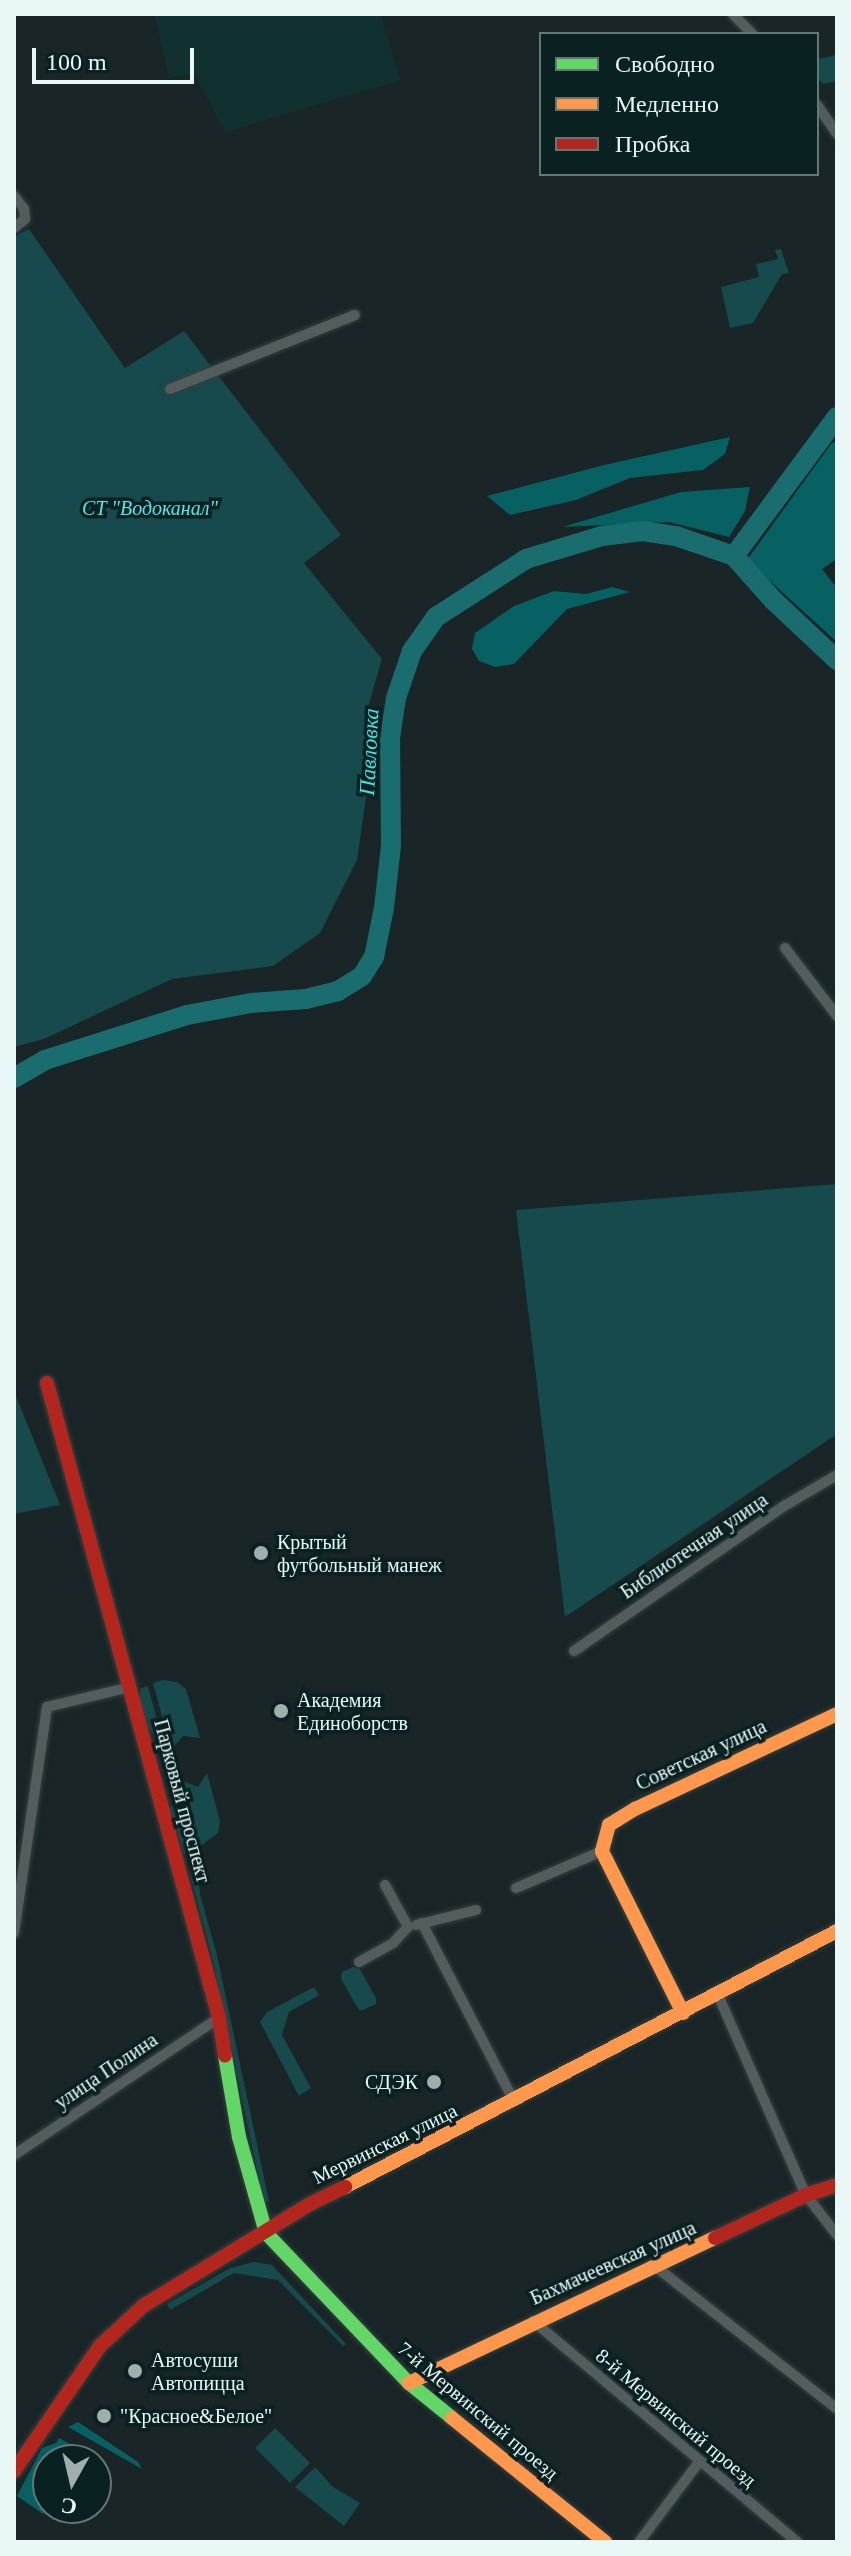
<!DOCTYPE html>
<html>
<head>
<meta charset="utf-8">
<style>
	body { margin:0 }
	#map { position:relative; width:851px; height:2556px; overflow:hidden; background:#192526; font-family:Georgia,serif }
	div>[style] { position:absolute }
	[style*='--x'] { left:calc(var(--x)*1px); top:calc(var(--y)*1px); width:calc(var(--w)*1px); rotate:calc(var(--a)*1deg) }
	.built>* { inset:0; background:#113030 }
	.green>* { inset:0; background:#174a4c }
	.forest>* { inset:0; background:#076062 }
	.river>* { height:20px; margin:-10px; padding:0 10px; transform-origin:10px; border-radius:10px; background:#1a6d6f }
	.roads { filter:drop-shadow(0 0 2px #364040) drop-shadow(0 0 2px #364040) }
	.street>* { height:10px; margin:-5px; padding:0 5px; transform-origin:5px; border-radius:5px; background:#545d5d }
	.fast>* { height:14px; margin:-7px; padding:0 7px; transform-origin:7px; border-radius:7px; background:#63d668 }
	.slow>* { height:14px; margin:-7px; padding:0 7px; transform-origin:7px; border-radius:7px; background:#ff974d }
	.jam>* { height:14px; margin:-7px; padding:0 7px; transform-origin:7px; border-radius:7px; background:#b3261e }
	.dots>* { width:22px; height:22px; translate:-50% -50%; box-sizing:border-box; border:4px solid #0a2121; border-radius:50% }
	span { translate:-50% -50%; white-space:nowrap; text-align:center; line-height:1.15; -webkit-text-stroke:7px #0a2121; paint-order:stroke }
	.park-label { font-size:20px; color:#4aebef; font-style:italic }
	.poi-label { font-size:20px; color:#e9f7f7 }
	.left { translate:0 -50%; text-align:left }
	.right { translate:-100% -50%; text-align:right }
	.street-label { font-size:20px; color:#e9f7f7 }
	.water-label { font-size:22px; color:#3ee3e6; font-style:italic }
	.frame { position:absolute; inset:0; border:16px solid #e9f7f7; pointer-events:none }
	.legend { position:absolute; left:539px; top:32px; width:280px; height:144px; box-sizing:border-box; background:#0a2121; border:2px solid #637777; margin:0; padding:10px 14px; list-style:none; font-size:24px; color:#e9f7f7 }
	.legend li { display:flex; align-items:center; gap:16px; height:40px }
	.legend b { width:40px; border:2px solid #637777 }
	.north { position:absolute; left:32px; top:2444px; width:80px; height:80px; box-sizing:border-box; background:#0a2121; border:2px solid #637777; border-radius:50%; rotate:188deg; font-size:22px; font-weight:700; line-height:32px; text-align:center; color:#e9f7f7 }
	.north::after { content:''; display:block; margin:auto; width:28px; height:36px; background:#a0aeae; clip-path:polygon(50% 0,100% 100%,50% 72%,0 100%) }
	.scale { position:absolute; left:32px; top:48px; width:162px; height:36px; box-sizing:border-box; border:4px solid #e9f7f7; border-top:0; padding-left:10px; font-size:24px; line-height:28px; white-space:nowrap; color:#e9f7f7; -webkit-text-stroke:6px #0a2121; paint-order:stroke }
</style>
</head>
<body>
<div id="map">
	<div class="built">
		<div style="clip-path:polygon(154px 14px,380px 14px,401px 80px,225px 132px,194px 74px,169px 78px)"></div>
	</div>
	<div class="green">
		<div style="clip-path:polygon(837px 55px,837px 81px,823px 84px,817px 77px,817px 59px)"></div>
		<div style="clip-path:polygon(29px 229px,125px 368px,184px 331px,341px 535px,304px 563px,382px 659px,368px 707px,366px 797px,357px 860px,320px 933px,273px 966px,172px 979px,44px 1039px,14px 1047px,14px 237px)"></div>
		<div style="clip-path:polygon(781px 249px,789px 273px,782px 274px,753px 323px,730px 328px,721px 287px,759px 277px,756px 264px,778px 259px,775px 250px)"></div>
		<div style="clip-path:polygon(837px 1184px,837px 1434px,565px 1617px,516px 1210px)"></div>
		<div style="clip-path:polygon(14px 1391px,60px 1505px,14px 1514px)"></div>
		<div style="clip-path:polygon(163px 1680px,177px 1682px,186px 1689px,200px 1738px,183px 1736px,171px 1750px,153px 1683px)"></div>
		<div style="clip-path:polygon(148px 1686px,161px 1735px,155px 1737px,147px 1726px,139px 1698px,141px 1688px)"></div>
		<div style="clip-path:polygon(207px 1773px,220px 1821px,218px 1833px,199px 1847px,180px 1780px,198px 1787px)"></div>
		<div style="clip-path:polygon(178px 1800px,192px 1849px,184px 1854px,170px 1808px)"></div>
		<div style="clip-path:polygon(197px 1858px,200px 1894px,217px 1955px,269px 2201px,264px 2203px,212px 1956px,190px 1874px)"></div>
		<div style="clip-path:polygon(353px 1967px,360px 1969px,376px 1998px,376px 2004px,363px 2010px,359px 2010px,341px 1979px,342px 1972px)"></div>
		<div style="clip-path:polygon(314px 1987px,319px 1995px,289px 2012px,282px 2035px,311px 2088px,299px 2096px,260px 2022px,267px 2012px)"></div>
		<div style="clip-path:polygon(254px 2262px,272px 2265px,346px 2344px,343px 2346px,278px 2280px,234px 2273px,170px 2310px,167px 2304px,230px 2268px)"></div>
		<div style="clip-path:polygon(275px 2428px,310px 2463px,290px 2483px,255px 2448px)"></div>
		<div style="clip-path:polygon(315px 2467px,333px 2487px,360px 2503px,344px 2526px,295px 2487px)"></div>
	</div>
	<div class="forest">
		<div style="clip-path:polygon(730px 437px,725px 454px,703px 470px,630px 478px,576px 500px,510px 515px,487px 496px,604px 465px)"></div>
		<div style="clip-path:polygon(837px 440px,837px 559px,822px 569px,837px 588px,837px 642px,747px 560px,831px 444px)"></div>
		<div style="clip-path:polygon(750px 487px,745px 511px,729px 537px,669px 522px,562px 527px,681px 492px)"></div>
		<div style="clip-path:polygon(612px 587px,630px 592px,567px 609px,514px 664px,495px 667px,479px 661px,472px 649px,475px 633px,514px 606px,554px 591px,586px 594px)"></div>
		<div style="clip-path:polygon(78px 2422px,138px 2462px,142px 2469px,68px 2427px)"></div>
		<div style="clip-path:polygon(59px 2438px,83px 2451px,84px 2456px,81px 2460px,48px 2460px,48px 2507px,43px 2514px,17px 2496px,42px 2448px,56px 2443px)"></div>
	</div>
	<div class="river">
		<div style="--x:734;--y:556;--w:173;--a:-53.5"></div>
		<div style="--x:14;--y:1078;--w:36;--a:-30"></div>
		<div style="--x:45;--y:1060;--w:149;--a:-17.6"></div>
		<div style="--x:187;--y:1015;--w:65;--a:-10.6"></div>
		<div style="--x:251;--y:1003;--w:55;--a:-4.2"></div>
		<div style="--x:306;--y:999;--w:33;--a:-14"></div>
		<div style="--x:338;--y:991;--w:28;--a:-32"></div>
		<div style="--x:362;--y:976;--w:22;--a:-58"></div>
		<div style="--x:374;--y:957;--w:50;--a:-78.5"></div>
		<div style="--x:384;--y:908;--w:62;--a:-83.6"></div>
		<div style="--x:391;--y:846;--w:108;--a:-90.5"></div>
		<div style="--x:390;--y:738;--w:40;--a:-81.5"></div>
		<div style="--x:396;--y:698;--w:50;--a:-71.2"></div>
		<div style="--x:412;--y:651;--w:42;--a:-54.8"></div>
		<div style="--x:436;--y:617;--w:107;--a:-32.8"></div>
		<div style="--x:526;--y:559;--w:79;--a:-16.8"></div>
		<div style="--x:602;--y:536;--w:41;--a:-7"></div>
		<div style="--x:643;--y:531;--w:33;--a:9"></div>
		<div style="--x:676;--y:536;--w:61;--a:19"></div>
		<div style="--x:734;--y:556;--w:59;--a:48.4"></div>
		<div style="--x:773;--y:600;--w:88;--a:43.2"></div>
	</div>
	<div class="roads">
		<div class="street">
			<div style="--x:733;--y:14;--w:28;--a:46"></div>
			<div style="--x:817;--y:105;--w:35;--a:55"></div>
			<div style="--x:14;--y:196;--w:16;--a:52"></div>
			<div style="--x:24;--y:209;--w:10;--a:84"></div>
			<div style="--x:25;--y:219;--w:14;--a:141"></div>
			<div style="--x:170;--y:389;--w:199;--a:-21.8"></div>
			<div style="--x:785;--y:948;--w:86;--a:52.6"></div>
			<div style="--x:574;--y:1651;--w:257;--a:-34.6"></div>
			<div style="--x:786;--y:1505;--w:59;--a:-30.5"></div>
			<div style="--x:516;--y:1888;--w:94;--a:-23.3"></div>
			<div style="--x:422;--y:1923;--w:200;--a:62.7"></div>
			<div style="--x:416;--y:1925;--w:62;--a:-14"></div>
			<div style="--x:14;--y:1933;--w:228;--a:-81.7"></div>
			<div style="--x:47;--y:1707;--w:85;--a:-13.5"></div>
			<div style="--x:359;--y:1962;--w:39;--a:-29"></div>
			<div style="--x:393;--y:1943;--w:22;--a:-47"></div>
			<div style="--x:408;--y:1927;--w:48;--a:-118.7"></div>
			<div style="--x:718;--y:1995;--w:219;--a:66.3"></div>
			<div style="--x:806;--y:2195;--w:51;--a:52.2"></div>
			<div style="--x:14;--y:2155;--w:247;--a:-33.8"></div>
			<div style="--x:656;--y:2267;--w:230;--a:38.1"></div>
			<div style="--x:533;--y:2321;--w:344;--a:39.9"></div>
			<div style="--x:639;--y:2542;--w:100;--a:-53.1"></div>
		</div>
		<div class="fast">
			<div style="--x:225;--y:2056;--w:82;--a:80.2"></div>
			<div style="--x:239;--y:2137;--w:100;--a:74.3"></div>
			<div style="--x:266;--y:2233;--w:207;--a:46.4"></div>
			<div style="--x:409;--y:2383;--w:55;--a:39.1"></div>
		</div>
		<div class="slow">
			<div style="--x:683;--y:2013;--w:181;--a:-116.6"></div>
			<div style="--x:602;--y:1851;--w:27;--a:-75"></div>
			<div style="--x:609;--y:1825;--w:31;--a:-32"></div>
			<div style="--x:635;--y:1809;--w:223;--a:-25.2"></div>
			<div style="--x:345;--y:2187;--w:555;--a:-27.49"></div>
			<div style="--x:409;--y:2383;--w:339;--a:-25.4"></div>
			<div style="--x:452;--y:2418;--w:197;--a:39"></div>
		</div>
		<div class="jam">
			<div style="--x:47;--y:1383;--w:658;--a:74.84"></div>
			<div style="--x:219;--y:2018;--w:38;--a:81"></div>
			<div style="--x:715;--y:2238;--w:101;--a:-25.3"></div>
			<div style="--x:806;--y:2195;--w:33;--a:-18"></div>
			<div style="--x:14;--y:2471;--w:152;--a:-55.5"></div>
			<div style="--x:100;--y:2346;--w:59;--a:-42.9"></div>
			<div style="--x:143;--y:2306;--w:198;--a:-31.4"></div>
			<div style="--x:312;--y:2203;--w:37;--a:-26"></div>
		</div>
	</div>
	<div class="dots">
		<div style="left:261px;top:1553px;background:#a0aeae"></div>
		<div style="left:281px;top:1711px;background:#a0aeae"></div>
		<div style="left:434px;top:2082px;background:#a0aeae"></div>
		<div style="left:135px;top:2371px;background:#a0aeae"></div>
		<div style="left:104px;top:2416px;background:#a0aeae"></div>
	</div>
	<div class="park-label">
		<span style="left:150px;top:508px">СТ "Водоканал"</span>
	</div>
	<div class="poi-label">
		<span class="left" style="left:277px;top:1554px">Крытый<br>футбольный манеж</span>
		<span class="left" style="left:297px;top:1712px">Академия<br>Единоборств</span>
		<span class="right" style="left:418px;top:2082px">СДЭК</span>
		<span class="left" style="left:151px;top:2372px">Автосуши<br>Автопицца</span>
		<span class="left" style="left:120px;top:2416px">"Красное&amp;Белое"</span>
	</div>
	<div class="street-label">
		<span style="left:694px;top:1546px;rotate:-34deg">Библиотечная улица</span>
		<span style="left:701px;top:1755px;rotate:-25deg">Советская улица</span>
		<span style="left:182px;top:1801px;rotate:75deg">Парковый проспект</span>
		<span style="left:106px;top:2071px;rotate:-34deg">улица Полина</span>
		<span style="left:385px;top:2144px;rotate:-26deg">Мервинская улица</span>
		<span style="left:613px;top:2263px;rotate:-24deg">Бахмачеевская улица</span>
		<span style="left:478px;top:2411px;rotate:40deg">7-й Мервинский проезд</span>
		<span style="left:676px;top:2418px;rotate:40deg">8-й Мервинский проезд</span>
	</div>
	<div class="water-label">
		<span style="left:369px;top:752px;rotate:-87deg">Павловка</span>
	</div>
	<div class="frame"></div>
	<ul class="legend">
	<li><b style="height:10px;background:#63d668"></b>Свободно</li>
	<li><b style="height:10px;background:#ff974d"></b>Медленно</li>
	<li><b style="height:10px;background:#b3261e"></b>Пробка</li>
	</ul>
	<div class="north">С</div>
	<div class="scale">100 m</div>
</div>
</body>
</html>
